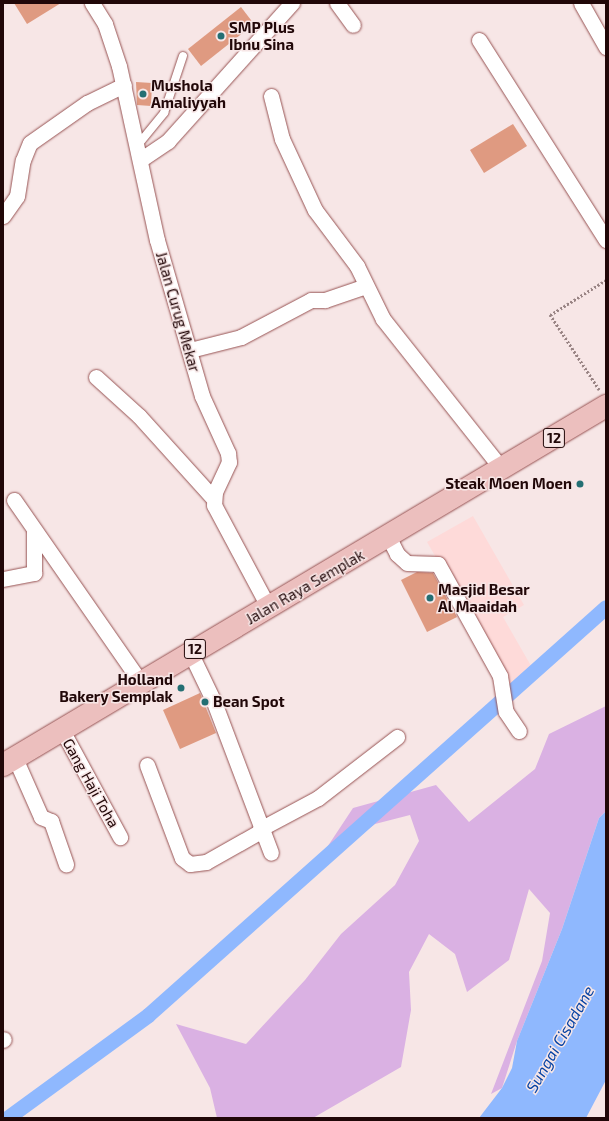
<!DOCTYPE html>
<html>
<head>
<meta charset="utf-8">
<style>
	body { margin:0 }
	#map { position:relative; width:609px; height:1121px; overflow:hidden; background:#f7e6e6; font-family:"Exo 2",sans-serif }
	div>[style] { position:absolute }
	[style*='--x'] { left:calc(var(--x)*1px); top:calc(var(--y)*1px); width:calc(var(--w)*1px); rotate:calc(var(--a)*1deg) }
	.built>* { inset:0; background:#fedad9 }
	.green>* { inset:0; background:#dab1e3 }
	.water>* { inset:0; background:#8fb8fe }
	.canal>* { height:15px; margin:-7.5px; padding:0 7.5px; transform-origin:7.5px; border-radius:7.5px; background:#8fb8fe }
	.building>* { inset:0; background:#df9a81 }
	.path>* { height:2.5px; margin-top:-1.25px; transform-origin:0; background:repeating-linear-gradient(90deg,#998484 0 2px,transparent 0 4px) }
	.roads { filter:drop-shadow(0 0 1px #975353) drop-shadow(0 0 1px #975353) }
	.lane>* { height:8px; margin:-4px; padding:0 4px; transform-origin:4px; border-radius:4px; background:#fff }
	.street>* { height:15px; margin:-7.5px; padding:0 7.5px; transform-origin:7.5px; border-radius:7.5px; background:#fff }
	.primary>* { height:22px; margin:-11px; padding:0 11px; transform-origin:11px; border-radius:11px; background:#ecbfbe }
	.dots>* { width:11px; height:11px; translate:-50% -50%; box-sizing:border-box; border:2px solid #f7e6e6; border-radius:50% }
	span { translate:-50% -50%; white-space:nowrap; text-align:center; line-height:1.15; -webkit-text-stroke:3px #f7e6e6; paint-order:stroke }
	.shield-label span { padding:1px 3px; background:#f7e6e6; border:1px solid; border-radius:3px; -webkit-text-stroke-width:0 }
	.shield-label { font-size:14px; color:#210708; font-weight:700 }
	.poi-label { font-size:15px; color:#210708; font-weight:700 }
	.left { translate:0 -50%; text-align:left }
	.right { translate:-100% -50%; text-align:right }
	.street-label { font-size:15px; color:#210708 }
	.water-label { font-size:16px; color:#0743a4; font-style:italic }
	.frame { position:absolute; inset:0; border:4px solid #210708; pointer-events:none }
</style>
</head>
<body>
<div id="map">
	<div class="built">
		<div style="clip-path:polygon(473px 516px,524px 605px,503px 617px,534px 671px,510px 685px,427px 542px)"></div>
	</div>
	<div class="green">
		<div style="clip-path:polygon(606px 706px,606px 811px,599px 818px,562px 929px,517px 1041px,502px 1088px,491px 1094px,542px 961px,550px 913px,529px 889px,509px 960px,467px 992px,455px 954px,429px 934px,409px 972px,411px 1010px,401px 1067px,313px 1118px,217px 1118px,210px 1088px,176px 1024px,246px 1044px,305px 980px,341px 934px,395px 885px,419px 841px,410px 815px,375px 824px,314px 867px,353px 808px,436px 785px,469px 822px,535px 769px,549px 734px)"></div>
	</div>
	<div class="water">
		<div style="clip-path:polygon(606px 811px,606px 1080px,586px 1118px,479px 1118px,502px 1088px,512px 1068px,517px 1041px,562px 929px,599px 818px)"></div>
	</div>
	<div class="canal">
		<div style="--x:7;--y:1118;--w:175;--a:-36.1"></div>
		<div style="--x:148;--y:1015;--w:613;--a:-41.7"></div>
	</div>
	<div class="building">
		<div style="clip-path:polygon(14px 3px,61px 3px,27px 24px)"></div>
		<div style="clip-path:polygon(241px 7px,254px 24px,201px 66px,188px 49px)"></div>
		<div style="clip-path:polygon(136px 82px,152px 83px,151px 106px,137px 105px)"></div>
		<div style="clip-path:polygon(513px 124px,527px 146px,484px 173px,470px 150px)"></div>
		<div style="clip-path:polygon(417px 572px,433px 573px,457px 617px,427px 632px,401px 580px)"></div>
		<div style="clip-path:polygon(200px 693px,216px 733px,180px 749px,163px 710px)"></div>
	</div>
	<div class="path">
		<div style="--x:599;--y:390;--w:90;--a:-123.2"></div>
		<div style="--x:550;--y:315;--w:66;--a:-32"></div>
	</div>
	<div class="roads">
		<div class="lane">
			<div style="--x:137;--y:146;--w:43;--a:-50.7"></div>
			<div style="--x:164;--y:113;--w:60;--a:-71.6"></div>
		</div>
		<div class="street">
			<div style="--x:92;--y:3;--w:25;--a:58"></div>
			<div style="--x:105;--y:24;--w:44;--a:71.6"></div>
			<div style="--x:119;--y:66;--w:178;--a:77.7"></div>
			<div style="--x:157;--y:240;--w:162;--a:73.9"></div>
			<div style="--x:202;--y:396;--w:63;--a:65.5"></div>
			<div style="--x:228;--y:453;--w:9;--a:84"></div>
			<div style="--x:229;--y:462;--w:33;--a:115"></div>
			<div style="--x:215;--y:492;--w:13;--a:94"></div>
			<div style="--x:214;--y:505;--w:117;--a:61.9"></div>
			<div style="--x:337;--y:3;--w:27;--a:54"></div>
			<div style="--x:581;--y:3;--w:51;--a:60.4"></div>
			<div style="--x:479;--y:40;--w:237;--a:57.6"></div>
			<div style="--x:271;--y:96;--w:44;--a:75.7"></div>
			<div style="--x:282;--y:139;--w:78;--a:65.1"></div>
			<div style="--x:315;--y:210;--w:70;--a:53.1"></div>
			<div style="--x:357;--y:266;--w:59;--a:63.9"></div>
			<div style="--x:383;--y:319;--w:191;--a:51.6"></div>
			<div style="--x:140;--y:160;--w:34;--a:-34"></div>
			<div style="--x:168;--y:141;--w:186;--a:-48.1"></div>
			<div style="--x:3;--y:216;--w:24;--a:-55"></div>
			<div style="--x:17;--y:196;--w:36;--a:-81"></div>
			<div style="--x:23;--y:160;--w:18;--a:-68"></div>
			<div style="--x:30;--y:143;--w:70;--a:-35.1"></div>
			<div style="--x:87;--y:103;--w:41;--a:-25.9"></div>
			<div style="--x:190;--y:350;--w:53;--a:-14.3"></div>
			<div style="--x:241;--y:337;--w:79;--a:-27.9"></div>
			<div style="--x:311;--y:300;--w:14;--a:0"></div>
			<div style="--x:325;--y:300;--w:43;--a:-18.9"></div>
			<div style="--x:96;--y:377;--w:58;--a:42.2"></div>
			<div style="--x:139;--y:416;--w:110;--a:47.9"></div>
			<div style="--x:14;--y:500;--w:221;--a:55.2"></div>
			<div style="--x:389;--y:538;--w:18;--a:63"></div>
			<div style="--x:397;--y:554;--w:13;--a:42"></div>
			<div style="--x:407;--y:563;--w:31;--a:2"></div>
			<div style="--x:438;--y:564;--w:128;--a:61"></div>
			<div style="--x:500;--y:676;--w:36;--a:81"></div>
			<div style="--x:506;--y:712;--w:23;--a:56"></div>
			<div style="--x:3;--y:579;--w:32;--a:-11"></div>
			<div style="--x:34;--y:573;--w:42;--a:-90"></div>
			<div style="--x:190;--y:652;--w:55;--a:64.4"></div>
			<div style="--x:214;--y:702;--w:161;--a:69.3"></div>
			<div style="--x:62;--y:730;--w:122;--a:61.5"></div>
			<div style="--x:15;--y:758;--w:64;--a:66.2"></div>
			<div style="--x:41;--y:817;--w:11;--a:22"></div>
			<div style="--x:51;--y:821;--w:46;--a:70.8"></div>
			<div style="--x:147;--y:765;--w:99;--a:69.4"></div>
			<div style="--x:182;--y:858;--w:10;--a:37"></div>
			<div style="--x:190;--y:864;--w:16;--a:-7"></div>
			<div style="--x:206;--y:862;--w:63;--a:-29.4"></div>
			<div style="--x:260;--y:829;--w:66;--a:-28.1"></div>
			<div style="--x:318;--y:798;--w:100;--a:-37.7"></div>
			<div style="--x:3;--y:1040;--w:1;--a:-45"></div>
		</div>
		<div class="primary">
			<div style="--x:3;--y:765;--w:702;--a:-30.77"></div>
		</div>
	</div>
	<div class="dots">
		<div style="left:221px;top:36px;background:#246f73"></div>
		<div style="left:143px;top:94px;background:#246f73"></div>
		<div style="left:580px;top:484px;background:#246f73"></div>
		<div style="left:430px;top:598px;background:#246f73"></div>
		<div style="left:181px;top:688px;background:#246f73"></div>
		<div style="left:205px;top:702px;background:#246f73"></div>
	</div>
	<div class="shield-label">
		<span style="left:554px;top:438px">12</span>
		<span style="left:195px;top:649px">12</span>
	</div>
	<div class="poi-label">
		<span class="left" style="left:229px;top:36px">SMP Plus<br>Ibnu Sina</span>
		<span class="left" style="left:151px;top:94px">Mushola<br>Amaliyyah</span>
		<span class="right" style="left:572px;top:484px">Steak Moen Moen</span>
		<span class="left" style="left:438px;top:598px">Masjid Besar<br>Al Maaidah</span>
		<span class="right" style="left:173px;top:688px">Holland<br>Bakery Semplak</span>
		<span class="left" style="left:213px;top:702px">Bean Spot</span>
	</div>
	<div class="street-label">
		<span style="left:178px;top:312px;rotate:74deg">Jalan Curug Mekar</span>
		<span style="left:305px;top:587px;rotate:-30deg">Jalan Raya Semplak</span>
		<span style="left:91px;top:783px;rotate:61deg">Gang Haji Toha</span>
	</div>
	<div class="water-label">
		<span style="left:560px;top:1039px;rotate:-60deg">Sungai Cisadane</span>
	</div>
	<div class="frame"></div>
</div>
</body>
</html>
